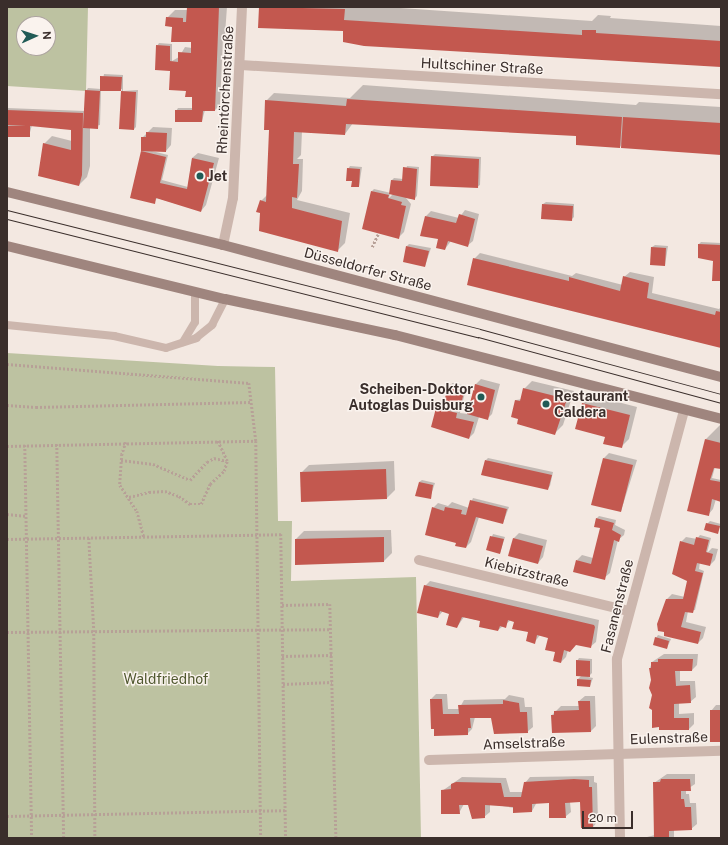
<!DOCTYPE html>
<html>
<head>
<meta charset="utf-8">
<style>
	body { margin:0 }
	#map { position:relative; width:728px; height:845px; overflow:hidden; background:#f3e8e1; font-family:"Public Sans",sans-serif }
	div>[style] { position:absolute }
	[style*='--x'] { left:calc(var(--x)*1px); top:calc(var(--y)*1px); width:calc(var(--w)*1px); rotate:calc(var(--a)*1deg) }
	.green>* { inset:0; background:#bdc2a1 }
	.shadow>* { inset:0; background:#0003 }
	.building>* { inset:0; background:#c3584f }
	.path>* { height:2.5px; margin-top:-1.25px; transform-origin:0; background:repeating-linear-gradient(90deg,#b7a097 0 2px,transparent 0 4px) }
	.lane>* { height:8px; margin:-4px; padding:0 4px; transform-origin:4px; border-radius:4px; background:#ccb6ad }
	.street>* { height:10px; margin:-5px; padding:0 5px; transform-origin:5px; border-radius:5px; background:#ccb6ad }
	.secondary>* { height:10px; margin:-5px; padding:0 5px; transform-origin:5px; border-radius:5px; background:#9f857e }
	.tram>* { height:1px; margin:-0.5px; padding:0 0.5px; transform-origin:0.5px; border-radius:0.5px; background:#3a2e2b }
	.dots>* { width:11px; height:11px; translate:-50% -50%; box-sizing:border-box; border:2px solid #faf3ee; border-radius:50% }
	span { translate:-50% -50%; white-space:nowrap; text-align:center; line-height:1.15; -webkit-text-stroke:3px #faf3ee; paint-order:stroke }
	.street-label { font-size:14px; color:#3a2e2b }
	.poi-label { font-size:14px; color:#3a2e2b; font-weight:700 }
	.left { translate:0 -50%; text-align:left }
	.right { translate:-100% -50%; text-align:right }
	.park-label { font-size:14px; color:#50582f }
	.frame { position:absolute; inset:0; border:8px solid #3a2e2b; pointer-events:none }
	.north { position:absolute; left:16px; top:16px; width:40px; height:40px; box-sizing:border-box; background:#faf3ee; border:1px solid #ada4a0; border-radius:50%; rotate:87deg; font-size:11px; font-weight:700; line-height:16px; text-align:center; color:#3a2e2b }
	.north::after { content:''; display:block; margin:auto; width:14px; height:18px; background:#215b56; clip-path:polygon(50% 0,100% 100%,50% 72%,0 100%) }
	.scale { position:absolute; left:582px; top:811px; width:51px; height:18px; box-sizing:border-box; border:2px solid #3a2e2b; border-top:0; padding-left:5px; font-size:12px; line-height:14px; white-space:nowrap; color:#3a2e2b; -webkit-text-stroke:3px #faf3ee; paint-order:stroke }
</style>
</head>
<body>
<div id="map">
	<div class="green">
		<div style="clip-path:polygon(evenodd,7px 7px,88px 7px,86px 91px,7px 86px,7px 7px,24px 24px,48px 24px,48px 48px,24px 48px,24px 24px)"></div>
		<div style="clip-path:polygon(7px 353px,218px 366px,275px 367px,278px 521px,292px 521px,291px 581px,416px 577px,421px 838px,7px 838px)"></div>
	</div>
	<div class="shadow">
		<div style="clip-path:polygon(188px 7px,227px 7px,225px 34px,223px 37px,220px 105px,215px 110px,205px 110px,202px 121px,176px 111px,178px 108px,193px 108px,193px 96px,157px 46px,159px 43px,172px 44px,172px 61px,179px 57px,185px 47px,192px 48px,192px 41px,167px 18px,175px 10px,188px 10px)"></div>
		<div style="clip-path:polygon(260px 7px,386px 7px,592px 21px,598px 15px,611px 16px,610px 18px,721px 26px,721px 66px,344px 30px,259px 27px)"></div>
		<div style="clip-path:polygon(104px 74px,123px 75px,123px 91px,138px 90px,136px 127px,134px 129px,120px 129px,122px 89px,101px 90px,100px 125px,90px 127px,90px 166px,87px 177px,79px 185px,44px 144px,52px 136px,72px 141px,74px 129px,32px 125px,29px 136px,7px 136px,7px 108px,85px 111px,86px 91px,88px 88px,101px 89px)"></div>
		<div style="clip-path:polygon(363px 85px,636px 105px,639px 102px,721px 107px,721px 153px,622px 144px,620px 147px,577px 135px,353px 123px,345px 134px,302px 131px,301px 155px,297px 159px,303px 159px,302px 191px,297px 200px,350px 213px,345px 243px,337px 251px,261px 201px,267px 195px,270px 129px,266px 101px,274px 93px,350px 98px)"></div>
		<div style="clip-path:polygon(153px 127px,172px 128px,171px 145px,166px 151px,152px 151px,168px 155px,162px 180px,188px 187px,192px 158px,198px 153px,219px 158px,206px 205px,201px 211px,157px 198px,154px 203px,131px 197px,142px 151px,142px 138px)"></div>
		<div style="clip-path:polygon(435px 154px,481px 157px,480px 185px,477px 187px,432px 157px)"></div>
		<div style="clip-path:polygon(350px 166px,362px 167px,359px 186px,353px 180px,348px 169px)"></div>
		<div style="clip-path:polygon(evenodd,407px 166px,419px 167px,417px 196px,414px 199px,406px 198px,411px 204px,404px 232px,399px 237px,372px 191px,374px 189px,391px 193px,392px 180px,394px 178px,403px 179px,407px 166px,390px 193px,394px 193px,389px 198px,390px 193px)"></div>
		<div style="clip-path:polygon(546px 202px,574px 204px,574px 217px,571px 220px,543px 204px)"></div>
		<div style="clip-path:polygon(465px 210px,479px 214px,473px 241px,467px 246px,451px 241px,445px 249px,426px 216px,431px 211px,459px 218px)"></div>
		<div style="clip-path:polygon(701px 242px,721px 243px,721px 280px,714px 260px,699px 244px)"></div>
		<div style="clip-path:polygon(409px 244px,431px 248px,425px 266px,407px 246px)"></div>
		<div style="clip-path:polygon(655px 245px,668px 246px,665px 265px,652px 247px)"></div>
		<div style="clip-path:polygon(480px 253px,572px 276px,576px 273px,623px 285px,624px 277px,630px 272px,654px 277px,652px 293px,719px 309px,721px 307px,721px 347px,474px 259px)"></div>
		<div style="clip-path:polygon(481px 379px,500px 384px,492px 414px,487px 419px,479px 417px,474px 433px,469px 438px,433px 427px,437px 408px,445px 404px,452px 383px,467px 386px,462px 404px,459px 407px,461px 408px,460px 413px,468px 414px,475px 385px)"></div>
		<div style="clip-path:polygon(532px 381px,574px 391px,563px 425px,555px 433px,519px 418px,516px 400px,522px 399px,524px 389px)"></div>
		<div style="clip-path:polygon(591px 395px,637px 407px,629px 439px,621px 447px,606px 436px,583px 403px)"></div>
		<div style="clip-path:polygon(721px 424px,721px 468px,715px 467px,712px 478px,721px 480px,721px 500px,716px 499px,713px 509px,708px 515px,706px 439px)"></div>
		<div style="clip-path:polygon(609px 453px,637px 460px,621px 511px,604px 458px)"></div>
		<div style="clip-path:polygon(488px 458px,553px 472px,550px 486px,548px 488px,486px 460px)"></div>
		<div style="clip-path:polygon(394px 461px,395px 490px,387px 498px,301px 473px,309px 465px)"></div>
		<div style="clip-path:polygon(422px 480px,435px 483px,430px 498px,419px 482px)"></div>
		<div style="clip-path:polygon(473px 498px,509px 507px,503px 523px,479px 517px,471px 542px,466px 547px,458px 542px,433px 508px,438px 503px,448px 506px,452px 502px,469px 508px)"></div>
		<div style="clip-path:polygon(599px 516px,616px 520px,615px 525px,625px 530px,624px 535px,618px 540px,610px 573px,604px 578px,577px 560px,582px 555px,593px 558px,601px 527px,597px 518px)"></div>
		<div style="clip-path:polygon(710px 521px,721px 524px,717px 533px,707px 524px)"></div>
		<div style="clip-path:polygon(391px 530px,392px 553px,384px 561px,296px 539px,304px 531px)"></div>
		<div style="clip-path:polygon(519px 533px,547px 540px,543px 557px,538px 563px,510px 555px,514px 538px)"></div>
		<div style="clip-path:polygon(493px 534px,505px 537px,500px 553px,487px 549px)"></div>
		<div style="clip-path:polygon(700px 535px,711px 538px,707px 553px,712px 548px,718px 549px,715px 560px,710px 565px,700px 562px,699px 569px,704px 571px,695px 610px,688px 611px,686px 622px,706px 627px,703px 638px,698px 643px,665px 635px,667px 599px,672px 594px,685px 597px,689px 578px,681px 542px,686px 537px,697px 539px)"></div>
		<div style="clip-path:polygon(430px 581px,599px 620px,596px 642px,590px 647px,576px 644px,568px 650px,566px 657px,561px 662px,549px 638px,540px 635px,534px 643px,529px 632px,515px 621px,511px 620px,498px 630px,481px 621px,464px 617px,457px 627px,450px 613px,443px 611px,438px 617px,425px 586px)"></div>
		<div style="clip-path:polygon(658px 635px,671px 639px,667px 648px,656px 638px)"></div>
		<div style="clip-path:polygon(664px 654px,698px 654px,697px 665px,692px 670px,680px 670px,680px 681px,695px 681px,696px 697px,690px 702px,679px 703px,679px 714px,694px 713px,694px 724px,689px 729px,660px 729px,650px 668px,652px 662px)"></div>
		<div style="clip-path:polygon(579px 658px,592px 659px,592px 673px,588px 677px,593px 678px,590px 686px,578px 679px,582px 675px,577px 661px)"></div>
		<div style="clip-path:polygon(436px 694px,447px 694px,448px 709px,459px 709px,464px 700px,505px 699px,509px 695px,524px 698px,525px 707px,532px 707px,533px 727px,527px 732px,492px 717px,475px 717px,472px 729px,467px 734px,435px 735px,431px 699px)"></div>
		<div style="clip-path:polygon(585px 696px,595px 696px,596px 726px,591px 731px,552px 715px,561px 706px,580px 706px,579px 701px)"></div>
		<div style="clip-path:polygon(716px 705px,721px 705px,721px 741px,711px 711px)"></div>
		<div style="clip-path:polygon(667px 774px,695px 774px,695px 784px,686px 790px,686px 794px,689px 794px,690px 803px,696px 803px,697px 824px,691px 829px,674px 830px,674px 838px,643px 838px,655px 835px,654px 783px)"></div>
		<div style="clip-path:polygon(594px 776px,594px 782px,597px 783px,598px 821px,593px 827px,581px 801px,570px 802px,571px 812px,565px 817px,550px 802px,537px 802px,532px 811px,490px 804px,490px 812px,484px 817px,469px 804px,464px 804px,459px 813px,442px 791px,462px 777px,506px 778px,510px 792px,523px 792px,525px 783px,530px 777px)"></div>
	</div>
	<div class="building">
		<div style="clip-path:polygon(187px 7px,219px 7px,215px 111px,203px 111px,202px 122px,175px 122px,175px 110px,192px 110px,192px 97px,185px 97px,186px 91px,169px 90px,170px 71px,155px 70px,156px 45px,170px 46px,170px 61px,178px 62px,178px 52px,191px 53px,191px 42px,171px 42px,172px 27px,165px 26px,166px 17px,183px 18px,183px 22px,186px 22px)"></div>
		<div style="clip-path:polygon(259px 7px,345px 9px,344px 20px,582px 35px,582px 30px,596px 30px,596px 33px,721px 41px,721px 67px,364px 46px,343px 42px,343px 31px,258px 28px)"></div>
		<div style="clip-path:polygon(100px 76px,122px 77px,121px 91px,136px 92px,134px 130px,119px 129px,121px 91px,100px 91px,98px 129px,83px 128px,85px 90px,100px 91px)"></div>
		<div style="clip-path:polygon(347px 99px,622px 117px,620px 148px,576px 145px,576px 136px,346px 124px,345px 135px,294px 132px,293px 164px,299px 164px,297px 198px,292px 197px,292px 208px,342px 221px,338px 252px,259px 231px,260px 213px,256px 212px,260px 200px,266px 202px,269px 130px,264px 130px,265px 100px,346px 106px)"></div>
		<div style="clip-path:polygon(7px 110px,83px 113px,82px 175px,79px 186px,38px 176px,43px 143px,71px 150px,71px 130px,30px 126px,30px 137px,7px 137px,7px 126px,26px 126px,7px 125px)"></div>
		<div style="clip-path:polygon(623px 117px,721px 123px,721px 155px,621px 148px)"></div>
		<div style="clip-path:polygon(146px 132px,167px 133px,166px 152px,141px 151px,141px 137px,146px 137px)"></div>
		<div style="clip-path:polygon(141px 151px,166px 157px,160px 183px,187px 189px,192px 158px,214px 163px,201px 212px,156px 198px,155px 204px,130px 198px)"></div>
		<div style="clip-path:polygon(431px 156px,479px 159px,478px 188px,430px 186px)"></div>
		<div style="clip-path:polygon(403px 167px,417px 169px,415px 200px,389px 194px,391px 180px,402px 181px)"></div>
		<div style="clip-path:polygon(347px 168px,360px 169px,359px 187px,351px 187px,352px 181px,346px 181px)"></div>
		<div style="clip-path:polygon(371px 191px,389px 195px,388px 198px,402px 202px,401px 205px,406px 206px,399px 239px,362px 229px)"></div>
		<div style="clip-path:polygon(542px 204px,573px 206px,572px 221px,541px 219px)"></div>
		<div style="clip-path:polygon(459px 214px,475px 219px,468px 247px,448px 241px,445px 250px,436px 248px,438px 239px,420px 236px,425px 216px,456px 223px)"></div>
		<div style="clip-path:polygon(698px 244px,721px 245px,721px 281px,712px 281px,713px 261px,698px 258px)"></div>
		<div style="clip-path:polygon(406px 246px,429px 251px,425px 267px,403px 262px)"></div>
		<div style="clip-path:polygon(651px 247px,666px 248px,665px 266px,650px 265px)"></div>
		<div style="clip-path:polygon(473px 258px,569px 281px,569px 277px,620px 291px,623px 276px,649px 283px,647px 298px,715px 315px,716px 311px,721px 312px,721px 348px,467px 285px)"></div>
		<div style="clip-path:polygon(448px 384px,465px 389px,460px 407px,444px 403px)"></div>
		<div style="clip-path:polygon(475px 384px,495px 390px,488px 420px,467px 414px)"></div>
		<div style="clip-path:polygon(523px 388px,567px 399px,555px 435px,517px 424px,518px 419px,511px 417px,515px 400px,520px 401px)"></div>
		<div style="clip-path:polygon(582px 403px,630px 415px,622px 448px,603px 444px,605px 437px,575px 429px)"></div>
		<div style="clip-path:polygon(436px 408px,457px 413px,456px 418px,474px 422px,469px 439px,431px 427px)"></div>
		<div style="clip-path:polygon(705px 439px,721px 443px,721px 469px,714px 468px,710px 480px,721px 482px,721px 502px,712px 499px,709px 516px,687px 511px)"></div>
		<div style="clip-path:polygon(603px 458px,633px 465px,621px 512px,591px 505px)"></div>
		<div style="clip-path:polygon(485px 460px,552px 475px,548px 490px,481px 475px)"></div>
		<div style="clip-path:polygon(386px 469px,387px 499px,301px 502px,300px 472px)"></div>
		<div style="clip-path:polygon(419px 482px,433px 485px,431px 499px,415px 496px)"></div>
		<div style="clip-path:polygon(470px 500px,507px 509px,503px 524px,476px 517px,466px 548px,455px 546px,456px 543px,425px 535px,432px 507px,444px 511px,445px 507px,462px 510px,461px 514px,466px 515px)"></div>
		<div style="clip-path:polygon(596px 518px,614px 523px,612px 530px,621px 535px,619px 542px,614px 540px,605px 580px,573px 572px,576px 560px,591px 564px,600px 528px,594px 527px)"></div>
		<div style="clip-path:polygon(706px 523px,720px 526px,718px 534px,704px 530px)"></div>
		<div style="clip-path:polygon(490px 536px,504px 539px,500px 554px,486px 550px)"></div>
		<div style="clip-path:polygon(384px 537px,384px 562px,295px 565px,295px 539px)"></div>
		<div style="clip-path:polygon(696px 537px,709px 540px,706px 552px,713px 554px,710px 566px,697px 563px,695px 571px,703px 573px,693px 613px,685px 612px,681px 627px,701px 632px,698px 644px,664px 636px,664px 632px,658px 631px,657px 624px,666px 599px,683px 599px,687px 581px,672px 574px,680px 541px,694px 545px)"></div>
		<div style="clip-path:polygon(513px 538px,543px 546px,538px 564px,508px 556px)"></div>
		<div style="clip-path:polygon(424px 585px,594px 625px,595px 627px,591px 648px,576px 645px,570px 652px,564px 650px,561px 663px,553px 661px,555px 652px,545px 650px,548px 638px,537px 635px,535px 644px,526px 641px,528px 632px,512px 629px,514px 622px,508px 620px,506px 628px,500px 626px,498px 631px,479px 627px,480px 621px,462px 617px,457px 628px,446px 625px,449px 614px,440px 611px,438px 618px,417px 613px)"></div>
		<div style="clip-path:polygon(655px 637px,669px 641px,667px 649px,653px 645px)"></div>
		<div style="clip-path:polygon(658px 659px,693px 659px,692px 671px,675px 671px,676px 686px,690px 685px,691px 703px,674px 704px,674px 718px,689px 718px,689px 730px,659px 730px,659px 727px,652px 728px,652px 710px,649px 708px,652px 695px,649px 688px,651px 680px,649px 668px,651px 668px,651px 662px,658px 662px)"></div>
		<div style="clip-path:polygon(576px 660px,590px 661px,590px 677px,576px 676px)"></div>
		<div style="clip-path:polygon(577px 679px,591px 680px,590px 687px,577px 686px)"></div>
		<div style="clip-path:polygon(430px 699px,442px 699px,443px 714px,459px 714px,458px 705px,503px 704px,503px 700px,519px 703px,520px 712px,527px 712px,528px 733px,494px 734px,491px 718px,470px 718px,471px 728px,468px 728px,468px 735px,434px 736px,434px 729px,431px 729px)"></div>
		<div style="clip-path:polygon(578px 701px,590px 701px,591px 732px,552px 733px,551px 715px,554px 715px,554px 711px,579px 710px)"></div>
		<div style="clip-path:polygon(710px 710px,721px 710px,721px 742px,710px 742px)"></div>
		<div style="clip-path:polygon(574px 779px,589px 780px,589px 787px,592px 787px,593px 828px,581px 828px,580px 802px,565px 803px,566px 818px,549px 818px,549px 803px,532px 804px,532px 812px,513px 813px,513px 807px,485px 805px,485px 818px,472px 819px,468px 805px,459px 805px,460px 814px,441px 814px,441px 790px,451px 789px,451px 784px,456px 782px,501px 783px,504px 797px,521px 797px,524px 782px)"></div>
		<div style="clip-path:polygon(661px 779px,690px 779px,691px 791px,681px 791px,681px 799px,684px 799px,685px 807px,691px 807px,692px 830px,669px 831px,669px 838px,654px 838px,653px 782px,660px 782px)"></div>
	</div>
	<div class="path">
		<div style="--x:372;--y:247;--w:14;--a:-65"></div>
		<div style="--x:7;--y:364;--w:243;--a:4.5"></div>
		<div style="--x:249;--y:383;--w:58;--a:83.1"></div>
		<div style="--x:7;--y:405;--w:29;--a:4"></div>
		<div style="--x:36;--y:407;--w:215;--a:-1.3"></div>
		<div style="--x:126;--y:442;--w:13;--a:108"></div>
		<div style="--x:122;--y:454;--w:31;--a:94"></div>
		<div style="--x:120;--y:485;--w:31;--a:57"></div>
		<div style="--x:137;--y:511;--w:27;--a:75"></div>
		<div style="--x:57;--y:444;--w:394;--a:89"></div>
		<div style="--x:25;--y:445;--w:393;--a:89"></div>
		<div style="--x:7;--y:446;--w:249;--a:-1.2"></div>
		<div style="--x:256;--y:441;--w:397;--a:89.3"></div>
		<div style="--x:121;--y:460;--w:32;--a:7"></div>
		<div style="--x:153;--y:464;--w:40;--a:23.4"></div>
		<div style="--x:190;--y:480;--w:25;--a:-47"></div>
		<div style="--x:207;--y:462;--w:8;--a:-30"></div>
		<div style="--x:214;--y:458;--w:13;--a:13"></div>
		<div style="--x:129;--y:497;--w:21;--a:-14"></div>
		<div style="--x:149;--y:492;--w:16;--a:-4"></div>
		<div style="--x:165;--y:491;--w:15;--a:20"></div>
		<div style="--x:179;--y:496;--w:14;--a:36"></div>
		<div style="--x:190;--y:504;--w:11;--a:0"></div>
		<div style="--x:201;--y:504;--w:22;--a:-66"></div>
		<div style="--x:210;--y:484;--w:19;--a:-43"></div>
		<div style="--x:224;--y:471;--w:10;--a:-73"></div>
		<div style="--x:227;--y:461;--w:23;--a:-115"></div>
		<div style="--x:7;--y:514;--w:20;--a:6"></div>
		<div style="--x:89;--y:538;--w:92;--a:86.9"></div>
		<div style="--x:94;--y:630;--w:208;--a:89.7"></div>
		<div style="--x:7;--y:539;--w:274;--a:-1"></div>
		<div style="--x:281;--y:534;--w:304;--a:89.1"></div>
		<div style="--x:282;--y:605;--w:48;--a:-1.2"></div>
		<div style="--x:330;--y:604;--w:234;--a:88.5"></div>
		<div style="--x:7;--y:632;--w:324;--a:-0.5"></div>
		<div style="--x:282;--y:656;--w:50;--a:-1.1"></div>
		<div style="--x:283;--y:684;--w:49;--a:-2.3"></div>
		<div style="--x:7;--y:816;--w:278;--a:-1.2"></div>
	</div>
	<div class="lane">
		<div style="--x:7;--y:325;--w:108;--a:5.9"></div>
		<div style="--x:114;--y:336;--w:53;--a:13"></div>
		<div style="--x:166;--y:348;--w:32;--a:-18"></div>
		<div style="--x:196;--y:338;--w:21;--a:-39"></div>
		<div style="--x:212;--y:325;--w:29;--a:-63"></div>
		<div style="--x:183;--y:342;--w:23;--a:-59"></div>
		<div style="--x:195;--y:322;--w:30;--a:-90"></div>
	</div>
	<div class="street">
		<div style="--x:241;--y:65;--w:481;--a:3.5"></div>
		<div style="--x:223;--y:245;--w:48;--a:-78"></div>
		<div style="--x:233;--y:198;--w:191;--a:-87.3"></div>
		<div style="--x:419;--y:560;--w:215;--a:13.7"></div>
		<div style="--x:429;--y:760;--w:292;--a:-1.8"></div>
		<div style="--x:620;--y:838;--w:179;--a:-91"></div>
		<div style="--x:617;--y:659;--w:258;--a:-74.9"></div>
	</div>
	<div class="secondary">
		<div style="--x:7;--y:192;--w:222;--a:13.8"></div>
		<div style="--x:223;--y:245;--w:515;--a:14.85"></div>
		<div style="--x:7;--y:246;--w:224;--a:13.7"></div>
		<div style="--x:225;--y:299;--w:174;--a:12"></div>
		<div style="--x:395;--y:335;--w:337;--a:14.4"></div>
	</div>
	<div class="tram">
		<div style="--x:7;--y:210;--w:488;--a:14.1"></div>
		<div style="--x:480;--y:329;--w:250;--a:15.1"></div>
		<div style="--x:7;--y:219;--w:486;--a:14.1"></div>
		<div style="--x:478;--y:337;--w:252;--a:15.2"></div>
	</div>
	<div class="dots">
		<div style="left:200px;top:176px;background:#215b56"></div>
		<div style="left:481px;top:397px;background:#215b56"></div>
		<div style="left:546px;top:404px;background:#215b56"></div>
	</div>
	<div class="street-label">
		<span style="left:482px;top:66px;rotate:3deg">Hultschiner Straße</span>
		<span style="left:225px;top:90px;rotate:-87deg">Rheintörchenstraße</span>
		<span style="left:368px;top:269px;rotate:15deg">Düsseldorfer Straße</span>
		<span style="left:527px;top:572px;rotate:14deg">Kiebitzstraße</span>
		<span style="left:617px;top:606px;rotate:-76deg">Fasanenstraße</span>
		<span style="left:669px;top:738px;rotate:-2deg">Eulenstraße</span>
		<span style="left:524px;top:743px;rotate:-2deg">Amselstraße</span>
	</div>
	<div class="poi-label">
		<span class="left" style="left:208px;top:176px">Jet</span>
		<span class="right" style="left:473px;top:397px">Scheiben-Doktor<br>Autoglas Duisburg</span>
		<span class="left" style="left:554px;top:404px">Restaurant<br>Caldera</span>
	</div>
	<div class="park-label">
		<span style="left:166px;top:679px">Waldfriedhof</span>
	</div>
	<div class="frame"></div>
	<div class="north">N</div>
	<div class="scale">20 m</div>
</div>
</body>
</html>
